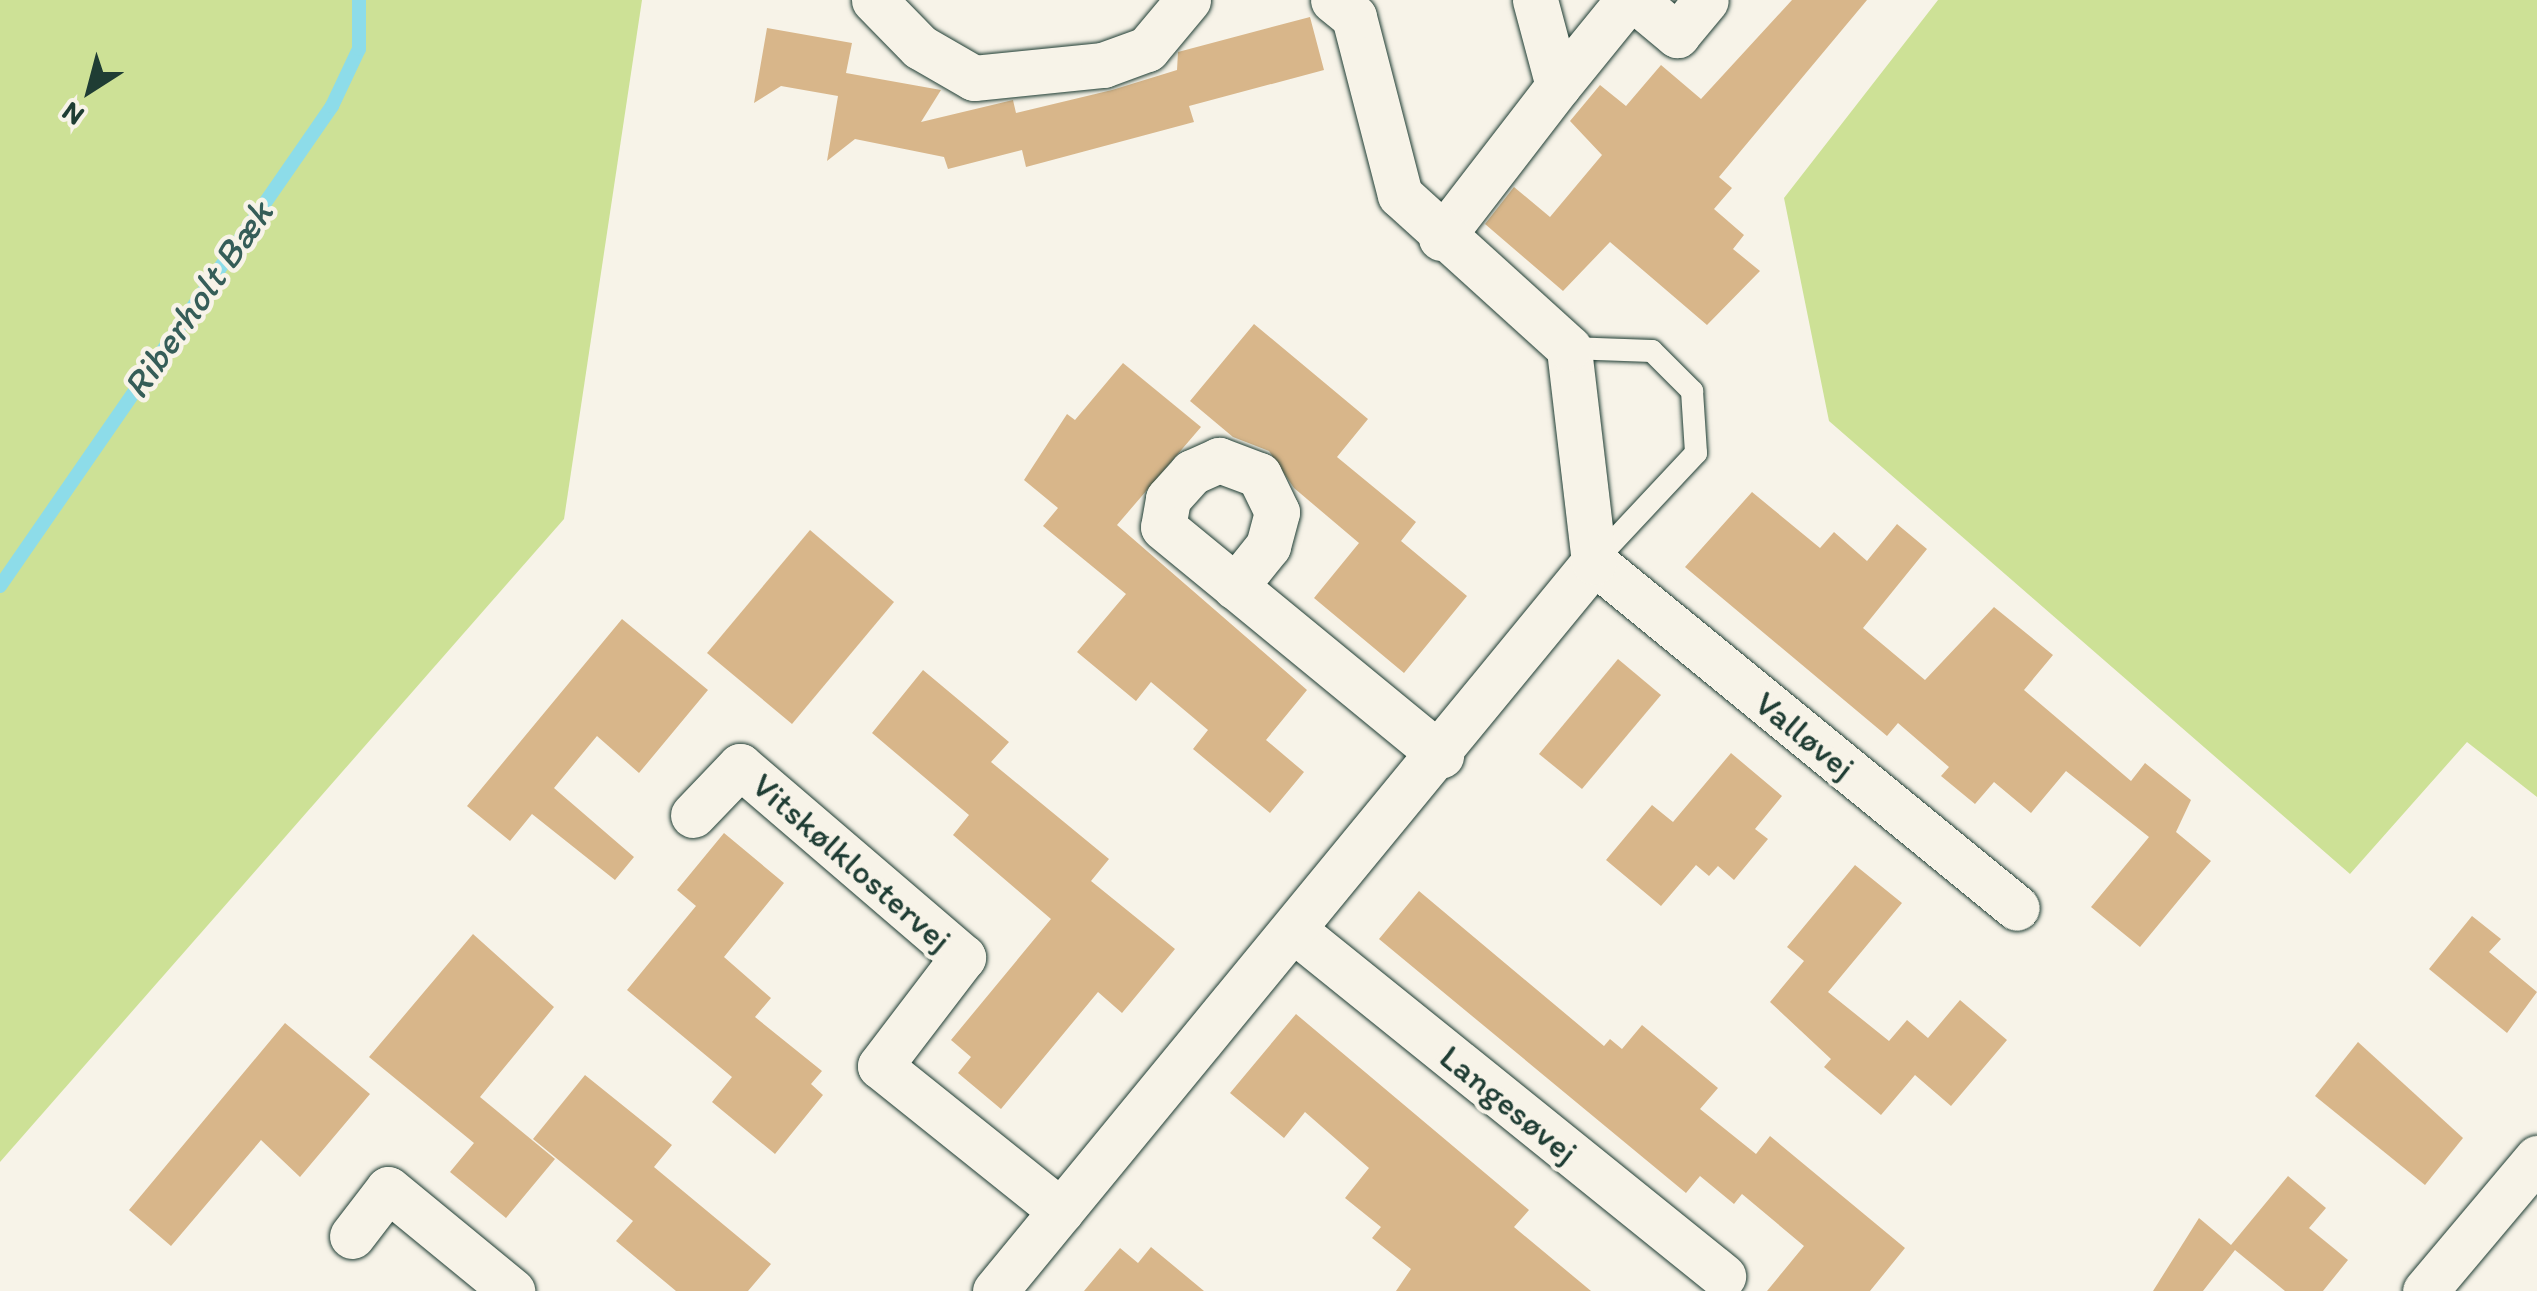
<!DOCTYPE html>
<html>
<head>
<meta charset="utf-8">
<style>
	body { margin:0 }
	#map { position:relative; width:2537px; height:1291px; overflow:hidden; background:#f7f3e8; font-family:Itim,sans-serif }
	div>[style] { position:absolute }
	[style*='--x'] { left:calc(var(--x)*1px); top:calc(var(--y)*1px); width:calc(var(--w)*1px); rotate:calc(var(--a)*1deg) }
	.green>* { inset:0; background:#cde196 }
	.stream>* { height:14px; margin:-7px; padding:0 7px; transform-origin:7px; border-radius:7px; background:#8ddce9 }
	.building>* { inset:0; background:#d8b68a }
	.roads { filter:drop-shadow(0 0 2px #1f3d34) drop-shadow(0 0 2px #1f3d34) }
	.service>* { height:22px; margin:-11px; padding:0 11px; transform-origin:11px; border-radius:11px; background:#f7f3e8 }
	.minor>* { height:45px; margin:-22.5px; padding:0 22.5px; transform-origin:22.5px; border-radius:22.5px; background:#f7f3e8 }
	span { translate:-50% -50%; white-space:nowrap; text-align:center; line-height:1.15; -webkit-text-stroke:9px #f7f3e8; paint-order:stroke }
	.street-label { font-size:35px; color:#1f3d34 }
	.water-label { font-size:38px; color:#355d58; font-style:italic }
	.north { position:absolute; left:40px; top:40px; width:100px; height:100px; -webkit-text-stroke:8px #f7f3e8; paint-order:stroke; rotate:216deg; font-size:28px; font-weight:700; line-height:40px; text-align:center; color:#1f3d34 }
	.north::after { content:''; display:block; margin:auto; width:35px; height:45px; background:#1f3d34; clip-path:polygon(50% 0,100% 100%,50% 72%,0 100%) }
</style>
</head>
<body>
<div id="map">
	<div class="green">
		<div style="clip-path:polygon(0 0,642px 0,564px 519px,0 1162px)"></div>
		<div style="clip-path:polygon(1938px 0,2537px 0,2537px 797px,2467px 742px,2350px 874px,1829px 421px,1784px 198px)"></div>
	</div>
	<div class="stream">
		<div style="--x:0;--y:586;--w:584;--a:-55.33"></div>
		<div style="--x:332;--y:106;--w:63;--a:-64.7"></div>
		<div style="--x:359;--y:49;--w:49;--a:-90"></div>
	</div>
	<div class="building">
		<div style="clip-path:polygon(1792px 0,1867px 0,1719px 177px,1732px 188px,1714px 209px,1744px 235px,1733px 249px,1760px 271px,1707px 325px,1610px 242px,1563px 291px,1485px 224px,1514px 187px,1550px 217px,1602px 155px,1570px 121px,1600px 85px,1626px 106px,1661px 65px,1701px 99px)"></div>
		<div style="clip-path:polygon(1310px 17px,1324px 70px,1189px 106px,1194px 122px,1026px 167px,1022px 150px,948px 169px,944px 157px,855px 139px,827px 161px,838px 96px,781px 86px,754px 103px,767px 28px,852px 43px,846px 73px,941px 90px,921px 122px,1013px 100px,1016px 113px,1112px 90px,1177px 70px,1178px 52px)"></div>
		<div style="clip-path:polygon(1254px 324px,1368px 419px,1337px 457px,1416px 522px,1401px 541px,1467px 596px,1404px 673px,1314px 598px,1359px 543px,1294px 488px,1269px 451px,1233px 437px,1190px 401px)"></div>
		<div style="clip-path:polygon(1123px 363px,1201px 427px,1117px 525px,1307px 690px,1266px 740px,1304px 772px,1270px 813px,1193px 749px,1208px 730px,1151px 682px,1136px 701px,1077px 652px,1126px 594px,1043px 526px,1058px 508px,1024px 480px,1067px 414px,1075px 420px)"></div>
		<div style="clip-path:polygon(1752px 492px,1820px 548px,1834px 532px,1867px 561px,1897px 524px,1927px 549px,1863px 628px,1925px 680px,1994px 607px,2053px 655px,2024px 690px,2131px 781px,2145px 763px,2191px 800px,2176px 832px,2211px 861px,2140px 947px,2091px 907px,2149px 837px,2066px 771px,2031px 813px,1994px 782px,1975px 804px,1941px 776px,1949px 767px,1898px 723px,1887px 736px,1685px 567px)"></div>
		<div style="clip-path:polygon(810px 530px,894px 602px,792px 724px,707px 653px)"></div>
		<div style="clip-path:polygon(622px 619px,708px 690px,639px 773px,597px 736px,554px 788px,634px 857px,615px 880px,532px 814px,510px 841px,467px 806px)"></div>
		<div style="clip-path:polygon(1618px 659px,1661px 695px,1582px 789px,1539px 754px)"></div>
		<div style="clip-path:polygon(923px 670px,1009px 742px,991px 762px,1109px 859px,1091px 881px,1175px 949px,1122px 1013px,1098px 992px,1001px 1109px,958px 1073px,971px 1057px,951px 1040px,1051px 919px,953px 835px,969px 815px,872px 733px)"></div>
		<div style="clip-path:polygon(1731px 753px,1782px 796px,1755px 829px,1768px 839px,1734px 880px,1718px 866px,1709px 876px,1696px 865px,1661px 906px,1606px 860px,1652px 805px,1673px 822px)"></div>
		<div style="clip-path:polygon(724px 833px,784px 883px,724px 957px,771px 998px,755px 1017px,822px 1071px,811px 1084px,823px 1095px,775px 1154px,712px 1102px,732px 1077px,627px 990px,696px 906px,677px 890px)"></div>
		<div style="clip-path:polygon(1855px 865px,1902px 903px,1828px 992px,1889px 1041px,1907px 1020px,1928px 1038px,1960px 1000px,2007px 1040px,1951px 1106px,1915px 1075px,1881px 1115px,1824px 1067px,1831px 1059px,1770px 1002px,1804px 961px,1787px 947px)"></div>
		<div style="clip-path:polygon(1419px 891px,1604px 1046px,1610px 1039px,1622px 1049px,1642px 1025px,1718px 1088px,1700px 1109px,1756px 1154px,1770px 1136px,1905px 1248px,1870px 1291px,1767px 1291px,1804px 1246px,1742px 1194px,1734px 1204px,1700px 1176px,1686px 1193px,1379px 939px)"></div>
		<div style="clip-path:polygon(2472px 916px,2501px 939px,2489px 952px,2537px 992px,2507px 1033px,2429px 969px)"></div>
		<div style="clip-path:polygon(473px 934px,554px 1007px,480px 1097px,555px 1159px,506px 1218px,450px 1172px,474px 1143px,369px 1057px)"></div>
		<div style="clip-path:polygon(1296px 1014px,1529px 1210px,1514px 1227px,1591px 1291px,1396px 1291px,1411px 1269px,1372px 1238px,1381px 1227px,1345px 1198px,1369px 1168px,1305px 1112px,1284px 1138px,1230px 1093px)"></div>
		<div style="clip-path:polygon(285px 1023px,370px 1094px,300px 1177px,261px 1140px,171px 1246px,129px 1210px)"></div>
		<div style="clip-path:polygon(2358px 1042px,2463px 1138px,2425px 1185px,2315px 1096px)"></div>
		<div style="clip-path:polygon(585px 1075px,672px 1145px,654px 1167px,771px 1264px,748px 1291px,676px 1291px,616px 1241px,633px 1221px,533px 1139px)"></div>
		<div style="clip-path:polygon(2288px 1176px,2326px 1208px,2309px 1228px,2348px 1260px,2323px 1291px,2285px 1291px,2235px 1250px,2203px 1291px,2153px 1291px,2199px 1218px,2231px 1245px)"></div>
		<div style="clip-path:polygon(1151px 1247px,1204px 1291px,1084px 1291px,1120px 1248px,1138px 1263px)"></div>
	</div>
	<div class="roads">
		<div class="service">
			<div style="--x:1569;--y:348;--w:83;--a:2.1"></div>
			<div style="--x:1652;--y:351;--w:57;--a:45"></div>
			<div style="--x:1692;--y:391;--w:62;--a:86.3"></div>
			<div style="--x:1696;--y:453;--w:149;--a:133.1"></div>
		</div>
		<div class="minor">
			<div style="--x:874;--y:0;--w:66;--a:45.6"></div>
			<div style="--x:920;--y:47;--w:62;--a:29.9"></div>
			<div style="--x:974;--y:78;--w:130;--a:-5.8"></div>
			<div style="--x:1103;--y:65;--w:47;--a:-20"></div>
			<div style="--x:1147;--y:49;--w:64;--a:-50.1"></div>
			<div style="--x:1635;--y:0;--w:55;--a:39.8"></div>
			<div style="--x:1677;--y:35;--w:45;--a:-50.4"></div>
			<div style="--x:1558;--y:86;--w:111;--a:-50.9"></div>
			<div style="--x:1441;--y:238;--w:192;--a:-52.4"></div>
			<div style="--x:1558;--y:86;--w:89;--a:-105"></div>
			<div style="--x:1594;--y:562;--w:546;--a:39.28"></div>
			<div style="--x:1235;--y:587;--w:53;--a:-51.2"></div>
			<div style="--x:1268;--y:546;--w:35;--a:-75"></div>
			<div style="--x:1277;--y:512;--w:41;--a:-115.9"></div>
			<div style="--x:1259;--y:475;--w:43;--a:-159.4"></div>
			<div style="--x:1219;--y:460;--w:30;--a:156"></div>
			<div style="--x:1192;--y:472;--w:36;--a:132"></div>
			<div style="--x:1168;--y:499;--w:28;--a:100"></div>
			<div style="--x:1163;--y:527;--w:360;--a:39.4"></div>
			<div style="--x:693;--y:815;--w:68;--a:-46.2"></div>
			<div style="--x:740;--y:766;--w:294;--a:40.6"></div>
			<div style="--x:963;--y:957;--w:137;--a:127.3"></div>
			<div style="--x:880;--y:1066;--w:232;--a:38.7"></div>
			<div style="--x:1295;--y:931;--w:550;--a:38.87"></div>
			<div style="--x:352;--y:1236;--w:59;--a:-52.5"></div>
			<div style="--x:388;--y:1189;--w:161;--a:39.4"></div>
			<div style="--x:995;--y:1291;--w:944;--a:-50.59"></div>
			<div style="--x:1594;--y:562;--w:215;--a:-96.7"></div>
			<div style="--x:1569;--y:348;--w:228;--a:-137.8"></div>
			<div style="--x:1400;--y:195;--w:184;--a:-104.5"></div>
			<div style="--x:1354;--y:17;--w:27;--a:-141"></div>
			<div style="--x:2425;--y:1291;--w:174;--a:-49.9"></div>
		</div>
	</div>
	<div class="street-label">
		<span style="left:1805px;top:735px;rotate:39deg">Valløvej</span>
		<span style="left:852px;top:862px;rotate:41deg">Vitskølklostervej</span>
		<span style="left:1509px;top:1104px;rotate:39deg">Langesøvej</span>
	</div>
	<div class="water-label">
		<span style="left:198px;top:300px;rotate:-55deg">Riberholt Bæk</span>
	</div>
	<div class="north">N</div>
</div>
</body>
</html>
